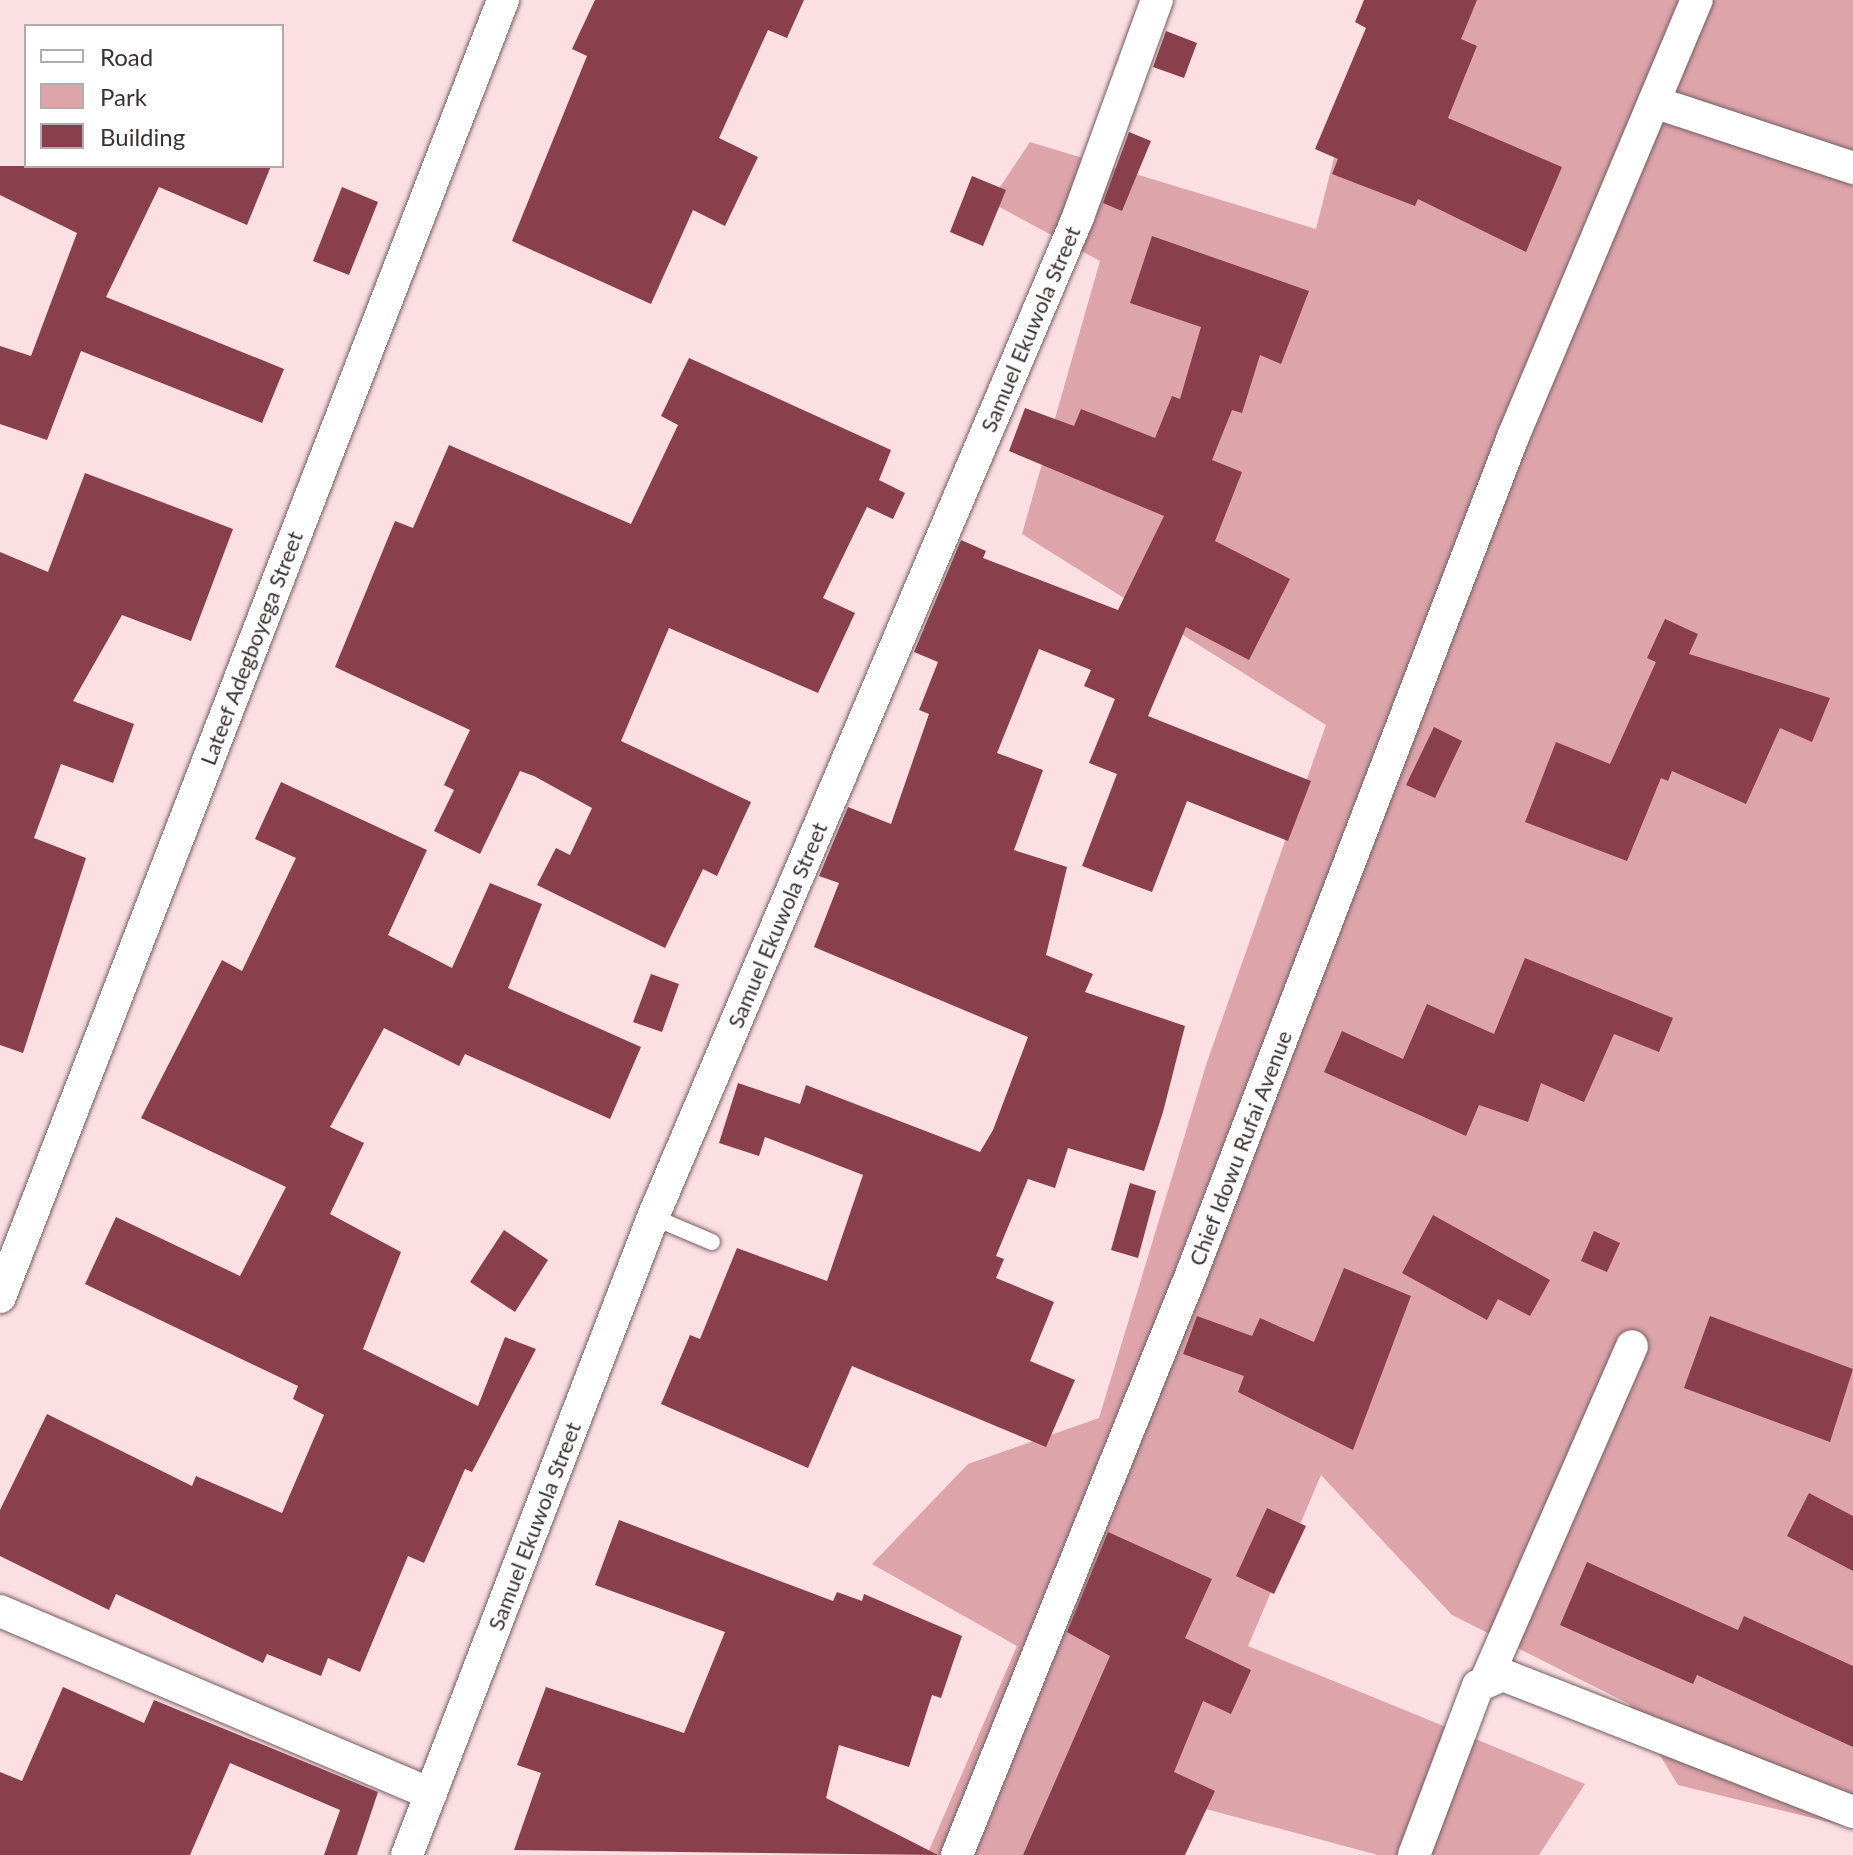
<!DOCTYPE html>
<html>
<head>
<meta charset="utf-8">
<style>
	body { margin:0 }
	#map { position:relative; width:1853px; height:1855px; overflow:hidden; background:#fbdfe2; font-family:Lato,sans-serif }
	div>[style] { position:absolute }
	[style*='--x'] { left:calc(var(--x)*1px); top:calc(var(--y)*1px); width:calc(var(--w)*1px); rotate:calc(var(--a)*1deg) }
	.green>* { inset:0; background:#dda4aa }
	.building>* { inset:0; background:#8a3f4c }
	.roads { filter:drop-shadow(0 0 2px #755e61) drop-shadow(0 0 2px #755e61) }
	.service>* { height:16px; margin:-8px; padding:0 8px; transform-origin:8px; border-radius:8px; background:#fff }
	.minor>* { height:32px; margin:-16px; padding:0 16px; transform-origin:16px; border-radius:16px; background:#fff }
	span { translate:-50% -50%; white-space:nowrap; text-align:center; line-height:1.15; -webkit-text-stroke:8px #fff; paint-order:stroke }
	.street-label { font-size:22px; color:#3b3132 }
	.legend { position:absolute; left:24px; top:24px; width:260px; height:144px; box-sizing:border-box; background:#fff; border:2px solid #b1adad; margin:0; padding:10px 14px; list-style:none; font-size:24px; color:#3b3132 }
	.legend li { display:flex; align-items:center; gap:16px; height:40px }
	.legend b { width:40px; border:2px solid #b1adad }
</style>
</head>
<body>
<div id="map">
	<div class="green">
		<div style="clip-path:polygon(1374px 0,1853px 0,1853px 1828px,1678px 1785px,1629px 1704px,1452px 1615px,1321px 1475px,1248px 1646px,1585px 1784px,1539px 1855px,1378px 1855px,1191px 1805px,1166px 1855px,927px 1855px,1017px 1646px,872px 1564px,968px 1464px,1099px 1418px,1207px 1062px,1326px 725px,1022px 534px,1100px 261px,990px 202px,1030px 142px,1316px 229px)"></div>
	</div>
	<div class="building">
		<div style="clip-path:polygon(595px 0,804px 0,787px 38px,768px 30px,719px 138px,758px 157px,725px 226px,693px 210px,651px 304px,512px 241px,587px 56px,572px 49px)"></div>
		<div style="clip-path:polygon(1364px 0,1477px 0,1461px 39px,1477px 46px,1448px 118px,1562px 167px,1526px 252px,1418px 199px,1415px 206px,1332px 174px,1338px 159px,1315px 149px,1366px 28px,1355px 22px)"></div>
		<div style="clip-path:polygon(1166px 31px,1197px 43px,1184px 78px,1153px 67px)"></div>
		<div style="clip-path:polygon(1129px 132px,1151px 141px,1122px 211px,1103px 203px)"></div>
		<div style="clip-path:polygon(0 166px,271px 166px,247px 225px,159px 187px,106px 297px,284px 369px,262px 423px,81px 351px,47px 440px,0 424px,0 346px,31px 356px,77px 233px,0 195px)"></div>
		<div style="clip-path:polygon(972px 176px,1006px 190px,983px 246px,950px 232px)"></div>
		<div style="clip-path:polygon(342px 187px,378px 202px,349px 275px,313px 261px)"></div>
		<div style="clip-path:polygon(1152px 236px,1309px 291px,1281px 364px,1260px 355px,1242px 413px,1232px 410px,1212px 460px,1242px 472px,1215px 541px,1290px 579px,1249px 660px,1186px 627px,1148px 716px,1311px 781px,1288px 841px,1187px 801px,1152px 892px,1082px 866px,1117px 774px,1089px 763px,1115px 699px,1084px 686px,1091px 670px,1039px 649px,997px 753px,1043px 770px,1014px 850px,1067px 867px,1046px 955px,1093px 974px,1085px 992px,1185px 1026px,1163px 1112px,1144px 1171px,1068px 1148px,1055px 1188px,1028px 1179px,996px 1256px,1004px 1259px,996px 1278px,1054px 1302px,1030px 1361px,1075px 1380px,1046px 1447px,852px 1366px,808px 1468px,661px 1404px,690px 1335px,700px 1339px,737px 1248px,827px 1281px,863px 1175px,765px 1137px,759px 1156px,719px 1143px,738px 1083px,800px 1104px,806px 1085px,980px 1152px,993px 1130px,1028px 1037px,814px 947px,839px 883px,819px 876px,848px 807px,891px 824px,929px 714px,919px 710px,938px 662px,914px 652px,961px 540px,986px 551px,983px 558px,1118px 610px,1164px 516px,1009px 451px,1025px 408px,1074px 426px,1081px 409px,1155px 438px,1172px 396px,1180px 399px,1201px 327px,1130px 303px)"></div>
		<div style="clip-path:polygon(689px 358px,891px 450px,879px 480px,905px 493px,893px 519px,867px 507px,823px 598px,855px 613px,818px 693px,669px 628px,621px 741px,751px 802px,717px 876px,703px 869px,665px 948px,537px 885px,556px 848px,570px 855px,592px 808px,534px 776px,520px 771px,480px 854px,434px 831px,454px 790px,444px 785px,470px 730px,335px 667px,395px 521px,413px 528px,449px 445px,631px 524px,678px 425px,661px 416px)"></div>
		<div style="clip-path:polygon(85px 473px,233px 529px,191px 641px,122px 615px,73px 701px,134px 724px,113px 783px,61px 764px,34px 838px,86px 858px,23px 1053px,0 1045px,0 552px,48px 572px)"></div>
		<div style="clip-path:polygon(1665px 619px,1698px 634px,1689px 654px,1830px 698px,1812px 742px,1780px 728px,1746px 804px,1672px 771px,1668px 781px,1661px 778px,1627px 861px,1525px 822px,1556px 742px,1610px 764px,1656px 662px,1647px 658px)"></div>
		<div style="clip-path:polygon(1434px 727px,1462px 741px,1435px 798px,1406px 785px)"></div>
		<div style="clip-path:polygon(281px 782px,427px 850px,388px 935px,452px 968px,490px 883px,542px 904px,508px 988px,641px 1047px,610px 1119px,465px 1054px,459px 1066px,384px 1028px,330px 1127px,364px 1143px,330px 1214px,401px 1252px,363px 1349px,478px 1406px,505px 1337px,536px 1349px,472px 1472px,465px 1469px,424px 1563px,408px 1556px,360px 1672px,328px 1658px,321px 1676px,267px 1654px,263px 1663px,116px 1594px,109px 1610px,0 1556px,0 1510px,47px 1414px,192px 1486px,196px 1476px,282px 1513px,324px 1415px,293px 1399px,298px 1386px,85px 1284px,116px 1217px,240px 1276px,286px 1187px,141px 1118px,222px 960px,242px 971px,296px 858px,255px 839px)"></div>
		<div style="clip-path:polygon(1525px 958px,1673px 1018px,1659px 1052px,1614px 1034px,1584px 1102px,1541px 1083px,1528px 1122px,1479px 1105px,1466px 1136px,1324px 1072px,1342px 1031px,1403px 1059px,1427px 1004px,1494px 1034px)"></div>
		<div style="clip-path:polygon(651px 974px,679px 984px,662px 1032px,633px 1022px)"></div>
		<div style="clip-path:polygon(1130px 1183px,1156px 1191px,1138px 1258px,1111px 1250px)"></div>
		<div style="clip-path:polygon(1433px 1215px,1550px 1280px,1530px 1316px,1498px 1299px,1487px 1320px,1402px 1273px)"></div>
		<div style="clip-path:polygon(504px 1230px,548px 1260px,515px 1312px,470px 1282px)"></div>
		<div style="clip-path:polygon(1594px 1231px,1620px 1243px,1607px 1272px,1581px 1261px)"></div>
		<div style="clip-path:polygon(1344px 1268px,1411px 1296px,1353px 1450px,1238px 1392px,1244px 1376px,1183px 1354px,1197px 1316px,1252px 1336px,1260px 1318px,1314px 1342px)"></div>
		<div style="clip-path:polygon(1710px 1316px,1853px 1369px,1830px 1442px,1684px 1388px)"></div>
		<div style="clip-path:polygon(1809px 1493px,1853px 1516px,1853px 1571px,1787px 1536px)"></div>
		<div style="clip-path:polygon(1267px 1508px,1306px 1526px,1274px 1594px,1236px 1576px)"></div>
		<div style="clip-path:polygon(619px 1520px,833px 1601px,837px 1592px,862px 1601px,864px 1594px,962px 1636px,941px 1698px,932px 1695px,909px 1767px,839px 1745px,826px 1798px,938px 1855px,514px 1850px,541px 1773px,517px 1765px,546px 1687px,684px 1733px,725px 1632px,595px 1585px)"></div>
		<div style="clip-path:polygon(1108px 1532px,1212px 1579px,1185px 1638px,1251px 1670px,1231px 1714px,1203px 1701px,1174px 1772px,1215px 1791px,1185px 1855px,1023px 1855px,1110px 1656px,1067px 1632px)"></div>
		<div style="clip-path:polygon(1587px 1562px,1738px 1630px,1744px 1616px,1853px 1666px,1853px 1747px,1697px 1675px,1693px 1684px,1560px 1625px)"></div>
		<div style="clip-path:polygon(63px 1687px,144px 1723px,154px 1700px,378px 1792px,357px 1855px,324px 1855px,340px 1810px,230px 1763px,190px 1855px,0 1855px,0 1772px,22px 1781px)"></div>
	</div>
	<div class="roads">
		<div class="service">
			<div style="--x:653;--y:1217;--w:64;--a:23"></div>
		</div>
		<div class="minor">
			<div style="--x:1654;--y:102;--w:210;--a:18.3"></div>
			<div style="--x:0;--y:1297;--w:1391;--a:-68.8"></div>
			<div style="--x:0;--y:1611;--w:468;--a:23"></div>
			<div style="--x:1487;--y:1678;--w:362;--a:-66.4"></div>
			<div style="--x:407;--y:1855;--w:684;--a:-68.91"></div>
			<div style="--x:653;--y:1217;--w:1087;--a:-66.97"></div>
			<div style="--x:1078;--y:217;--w:231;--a:-70"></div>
			<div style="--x:957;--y:1855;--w:625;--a:-68.03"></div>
			<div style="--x:1191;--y:1275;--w:898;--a:-68.98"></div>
			<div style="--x:1513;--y:437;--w:474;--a:-67.2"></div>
			<div style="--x:1414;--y:1855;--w:181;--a:-69.3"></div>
			<div style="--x:1478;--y:1686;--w:27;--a:-24"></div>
			<div style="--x:1503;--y:1675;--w:376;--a:21.4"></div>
		</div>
	</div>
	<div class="street-label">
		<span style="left:1030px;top:329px;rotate:-67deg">Samuel Ekuwola Street</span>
		<span style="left:251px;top:648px;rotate:-69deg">Lateef Adegboyega Street</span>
		<span style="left:777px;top:925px;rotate:-67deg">Samuel Ekuwola Street</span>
		<span style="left:1240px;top:1148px;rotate:-69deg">Chief Idowu Rufai Avenue</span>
		<span style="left:534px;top:1526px;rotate:-69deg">Samuel Ekuwola Street</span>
	</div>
	<ul class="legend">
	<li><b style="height:10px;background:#fff"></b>Road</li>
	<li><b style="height:22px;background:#dda4aa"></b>Park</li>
	<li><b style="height:22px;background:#8a3f4c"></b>Building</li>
	</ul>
</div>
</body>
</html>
